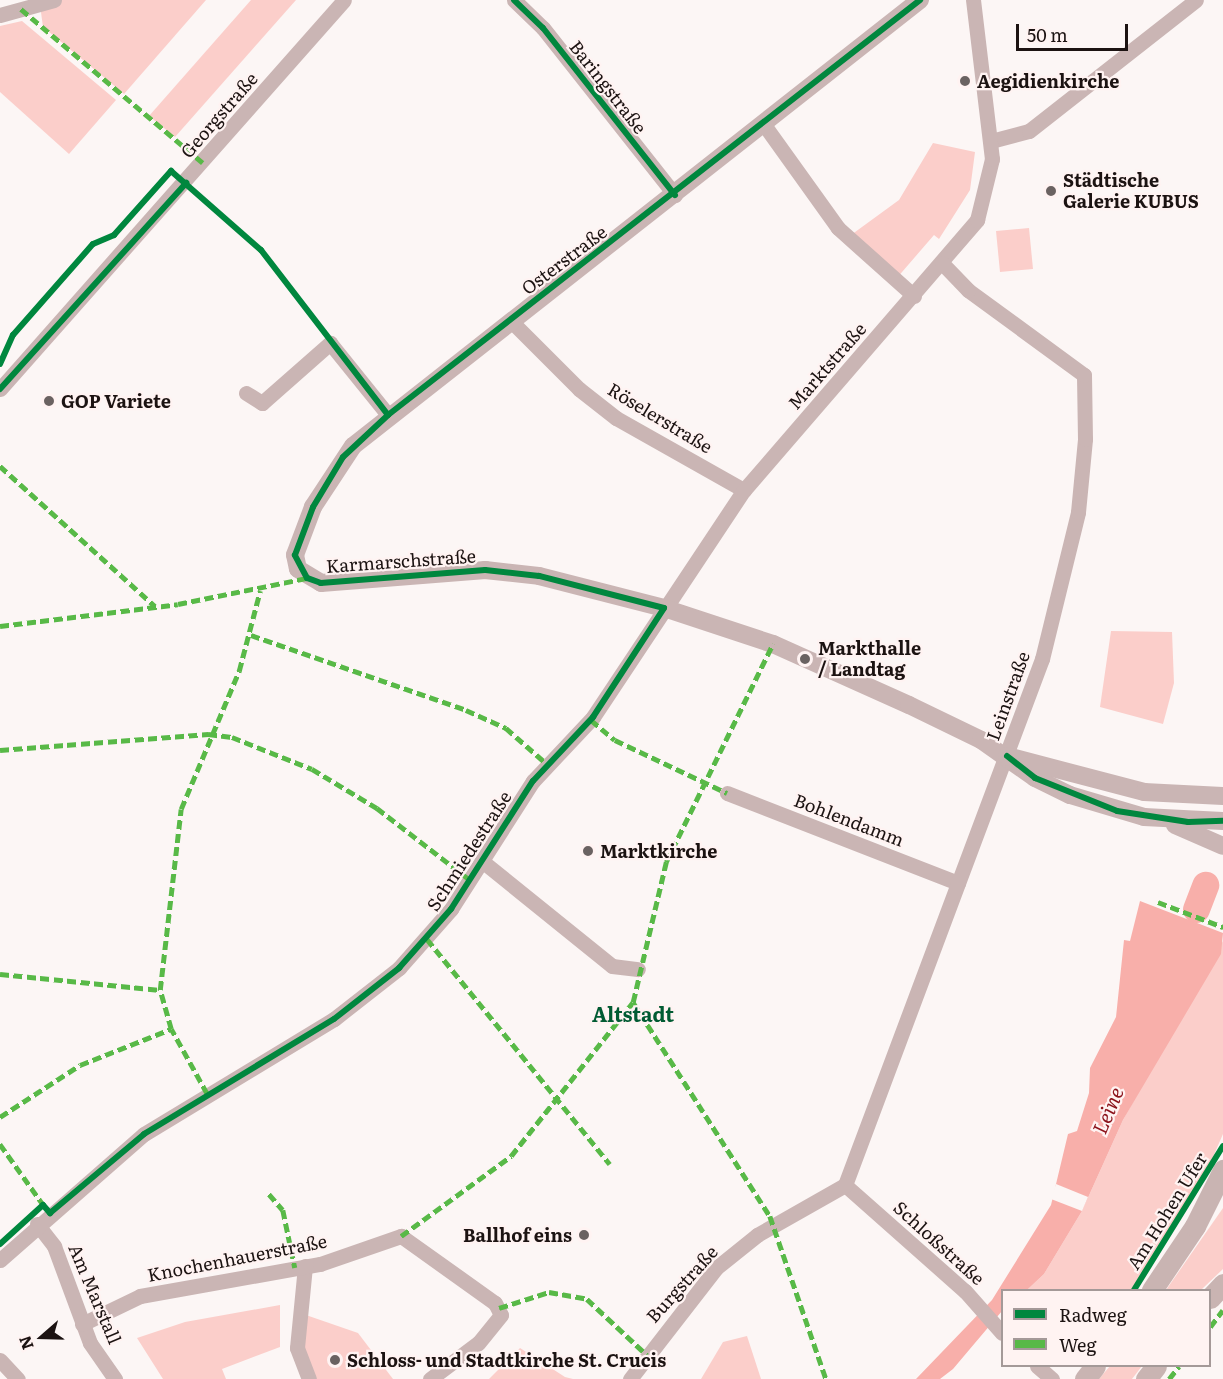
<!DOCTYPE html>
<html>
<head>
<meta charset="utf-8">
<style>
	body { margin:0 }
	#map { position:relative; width:1223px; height:1379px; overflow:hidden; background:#fcf6f5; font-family:Literata,serif }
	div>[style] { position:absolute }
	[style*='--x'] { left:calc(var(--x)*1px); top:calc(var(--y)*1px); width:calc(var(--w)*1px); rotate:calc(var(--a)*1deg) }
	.green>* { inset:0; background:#fbceca }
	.water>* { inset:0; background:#f8afaa }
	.pier>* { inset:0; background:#fcf6f5 }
	.river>* { height:27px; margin:-13.5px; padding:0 13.5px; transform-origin:13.5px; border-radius:13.5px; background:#f8afaa }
	.minor>* { height:15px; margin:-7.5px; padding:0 7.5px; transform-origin:7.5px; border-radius:7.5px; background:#cab5b4 }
	.tertiary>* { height:18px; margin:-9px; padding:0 9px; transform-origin:9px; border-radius:9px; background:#cab5b4 }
	.secondary>* { height:21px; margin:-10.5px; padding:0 10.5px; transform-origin:10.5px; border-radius:10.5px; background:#c9b4b2 }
	.quiet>* { height:4.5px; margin-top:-2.25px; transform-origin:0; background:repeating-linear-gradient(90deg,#58b947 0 9px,transparent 0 13.5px) }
	.cycleway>* { height:6px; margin:-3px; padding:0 3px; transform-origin:3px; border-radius:3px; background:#00873e }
	.dots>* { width:16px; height:16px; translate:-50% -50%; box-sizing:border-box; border:3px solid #fff3f2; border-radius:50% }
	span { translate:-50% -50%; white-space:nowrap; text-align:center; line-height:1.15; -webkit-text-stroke:4.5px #fff3f2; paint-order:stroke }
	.poi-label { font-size:18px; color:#1c1312; font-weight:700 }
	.left { translate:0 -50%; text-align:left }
	.right { translate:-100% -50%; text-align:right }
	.street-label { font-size:18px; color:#1c1312 }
	.neighbourhood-label { font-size:20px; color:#015b33; font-weight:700 }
	.water-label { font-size:20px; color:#8b121a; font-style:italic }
	.legend { position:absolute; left:1001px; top:1289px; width:210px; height:78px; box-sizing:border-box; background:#fff3f2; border:2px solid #a49998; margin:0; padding:8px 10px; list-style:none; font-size:18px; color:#1c1312 }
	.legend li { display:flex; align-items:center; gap:12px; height:30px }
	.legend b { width:30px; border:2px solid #a49998 }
	.north { position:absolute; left:12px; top:1307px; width:60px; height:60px; -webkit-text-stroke:4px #fff3f2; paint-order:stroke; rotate:250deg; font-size:16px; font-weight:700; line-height:24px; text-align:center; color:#1c1312 }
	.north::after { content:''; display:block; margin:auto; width:21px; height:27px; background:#1c1312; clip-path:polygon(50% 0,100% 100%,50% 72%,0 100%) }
	.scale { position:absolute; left:1016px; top:24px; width:112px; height:27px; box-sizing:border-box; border:3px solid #1c1312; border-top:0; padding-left:8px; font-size:18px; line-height:21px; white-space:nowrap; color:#1c1312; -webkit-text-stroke:4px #fff3f2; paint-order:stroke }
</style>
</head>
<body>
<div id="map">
	<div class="green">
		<div style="clip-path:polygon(57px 0,206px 0,124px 94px,43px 27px,40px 5px)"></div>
		<div style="clip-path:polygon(251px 0,296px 0,175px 137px,149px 116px)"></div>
		<div style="clip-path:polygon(22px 21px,116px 100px,69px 154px,0 92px,0 26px)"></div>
		<div style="clip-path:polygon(933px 143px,975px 152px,970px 190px,939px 239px,934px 235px,896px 279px,851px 235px,899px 200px)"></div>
		<div style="clip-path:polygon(1029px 228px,1033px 269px,1000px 272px,996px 231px)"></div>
		<div style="clip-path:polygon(1111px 631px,1172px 632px,1174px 683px,1163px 724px,1100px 707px)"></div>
		<div style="clip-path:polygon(1223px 941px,1223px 1134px,1206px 1173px,1131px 1290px,1027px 1290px,1044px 1274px,1082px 1211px,1123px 1120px)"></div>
		<div style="clip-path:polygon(1223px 1208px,1223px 1269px,1201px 1290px,1166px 1290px)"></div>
		<div style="clip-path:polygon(280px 1305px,280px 1347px,222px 1369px,226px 1379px,163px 1379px,137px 1338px,185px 1322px)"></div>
		<div style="clip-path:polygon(303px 1314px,358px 1333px,393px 1379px,309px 1379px,299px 1363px)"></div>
		<div style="clip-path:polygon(747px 1336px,761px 1379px,701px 1379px,723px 1342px)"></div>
		<div style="clip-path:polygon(520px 1348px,565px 1377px,573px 1379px,489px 1379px)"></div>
		<div style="clip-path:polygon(1110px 1366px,1142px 1366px,1132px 1379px,1099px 1379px)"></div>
	</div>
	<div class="water">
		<div style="clip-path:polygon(1140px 901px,1223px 933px,1221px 954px,1123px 1120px,1082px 1211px,1044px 1274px,1027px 1290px,1002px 1290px,1002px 1311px,953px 1369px,940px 1379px,916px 1379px,992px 1300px,1051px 1205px,1068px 1134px,1077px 1131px,1089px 1093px,1090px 1068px,1116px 1017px,1124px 940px,1130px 941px)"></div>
	</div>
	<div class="pier">
		<div style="clip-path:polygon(1056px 1184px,1088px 1197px,1082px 1211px,1051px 1199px)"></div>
	</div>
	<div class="river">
		<div style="--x:1196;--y:909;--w:26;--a:-69"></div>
	</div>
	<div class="minor">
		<div style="--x:514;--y:0;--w:40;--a:44"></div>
		<div style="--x:543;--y:28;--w:213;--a:51.7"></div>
		<div style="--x:0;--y:15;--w:56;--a:-15.5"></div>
		<div style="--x:765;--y:126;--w:125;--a:54.4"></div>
		<div style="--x:838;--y:228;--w:102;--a:41.8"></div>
		<div style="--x:991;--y:141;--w:39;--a:-15"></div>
		<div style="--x:1029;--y:131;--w:212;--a:-38.1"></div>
		<div style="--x:510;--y:320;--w:98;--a:45"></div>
		<div style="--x:579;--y:389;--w:47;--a:38.1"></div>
		<div style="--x:616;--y:418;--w:147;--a:29.4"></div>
		<div style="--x:0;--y:389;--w:519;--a:-48.51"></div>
		<div style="--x:246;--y:393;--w:19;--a:32"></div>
		<div style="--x:262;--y:403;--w:91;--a:-41.4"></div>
		<div style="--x:330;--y:343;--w:92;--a:51.1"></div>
		<div style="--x:727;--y:793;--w:248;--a:21.3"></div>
		<div style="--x:482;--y:861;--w:167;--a:38.9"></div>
		<div style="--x:612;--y:966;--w:26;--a:7"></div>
		<div style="--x:845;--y:1185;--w:160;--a:41.5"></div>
		<div style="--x:965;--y:1291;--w:56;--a:48.6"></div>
		<div style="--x:37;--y:1224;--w:28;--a:52"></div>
		<div style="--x:54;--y:1246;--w:103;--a:69.6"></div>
		<div style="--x:90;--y:1343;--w:44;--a:55.2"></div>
		<div style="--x:0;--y:1260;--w:191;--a:-41.2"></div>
		<div style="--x:144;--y:1134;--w:222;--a:-31.2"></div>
		<div style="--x:334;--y:1019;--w:83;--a:-38.1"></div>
		<div style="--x:399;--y:968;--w:79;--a:-48.6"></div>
		<div style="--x:451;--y:909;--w:152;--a:-57.4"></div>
		<div style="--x:533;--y:781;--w:88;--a:-46.8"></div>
		<div style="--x:593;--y:717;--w:273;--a:-56.4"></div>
		<div style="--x:744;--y:490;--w:357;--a:-49.2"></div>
		<div style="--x:977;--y:220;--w:63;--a:-76.2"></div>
		<div style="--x:992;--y:159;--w:160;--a:-96.8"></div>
		<div style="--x:305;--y:1266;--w:82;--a:95.6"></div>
		<div style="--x:297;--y:1348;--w:33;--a:69"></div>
		<div style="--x:82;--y:1324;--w:64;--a:-25.8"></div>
		<div style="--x:140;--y:1296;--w:183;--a:-10.1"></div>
		<div style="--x:320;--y:1264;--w:86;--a:-19.1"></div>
		<div style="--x:401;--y:1236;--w:115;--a:35.5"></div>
		<div style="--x:495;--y:1303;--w:13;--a:63"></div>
		<div style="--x:501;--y:1315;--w:36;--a:129"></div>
		<div style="--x:478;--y:1343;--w:60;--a:143.1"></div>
		<div style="--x:0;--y:1360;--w:26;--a:47"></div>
		<div style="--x:1037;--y:1366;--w:20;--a:41"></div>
		<div style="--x:630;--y:1379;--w:140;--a:-52.2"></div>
		<div style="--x:716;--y:1268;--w:53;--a:-38.8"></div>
		<div style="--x:757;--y:1235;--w:101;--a:-29.6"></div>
		<div style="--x:845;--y:1185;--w:562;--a:-69.47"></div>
		<div style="--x:1042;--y:659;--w:151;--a:-76.2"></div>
		<div style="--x:1078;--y:512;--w:73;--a:-84.5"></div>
		<div style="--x:1085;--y:439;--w:64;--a:-90.9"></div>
		<div style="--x:1084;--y:375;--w:144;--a:-143.8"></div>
		<div style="--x:968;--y:290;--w:37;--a:-134"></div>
	</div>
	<div class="tertiary">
		<div style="--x:920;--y:0;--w:721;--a:141.81"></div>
		<div style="--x:353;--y:446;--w:73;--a:123.3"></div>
		<div style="--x:313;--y:507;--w:51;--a:110.6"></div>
		<div style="--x:295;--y:555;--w:14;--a:78"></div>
		<div style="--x:298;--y:569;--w:27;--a:31"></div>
		<div style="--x:321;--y:583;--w:165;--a:-4.5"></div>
		<div style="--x:485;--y:570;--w:54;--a:6.3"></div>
		<div style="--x:539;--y:576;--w:129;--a:14.4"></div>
		<div style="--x:664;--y:608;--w:115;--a:18.3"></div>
		<div style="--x:773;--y:644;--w:149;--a:24.2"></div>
		<div style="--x:909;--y:705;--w:80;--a:25.9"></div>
		<div style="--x:981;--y:740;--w:66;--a:35.1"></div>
		<div style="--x:1035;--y:778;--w:39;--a:26"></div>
		<div style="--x:1070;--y:795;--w:77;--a:16.6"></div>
		<div style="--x:1144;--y:817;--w:79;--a:2.9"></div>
		<div style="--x:1007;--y:756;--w:142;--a:14.7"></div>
		<div style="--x:1144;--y:792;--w:79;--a:2.9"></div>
		<div style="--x:1175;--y:825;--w:52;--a:23.6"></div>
	</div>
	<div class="secondary">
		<div style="--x:1152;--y:1290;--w:77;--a:-56.1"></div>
		<div style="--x:1195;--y:1226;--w:63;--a:-63.4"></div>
		<div style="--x:1210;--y:1298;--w:19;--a:-47"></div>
		<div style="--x:1085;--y:1379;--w:16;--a:-52"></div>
		<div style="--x:1146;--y:1379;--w:16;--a:-52"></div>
	</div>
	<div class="quiet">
		<div style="--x:21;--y:9;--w:238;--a:40.2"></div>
		<div style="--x:0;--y:466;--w:209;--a:42.1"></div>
		<div style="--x:0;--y:626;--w:179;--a:-7"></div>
		<div style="--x:178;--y:604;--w:132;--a:-11.4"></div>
		<div style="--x:251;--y:635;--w:228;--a:19.2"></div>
		<div style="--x:466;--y:710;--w:44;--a:24.2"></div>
		<div style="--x:506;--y:728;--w:55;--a:41.3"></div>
		<div style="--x:591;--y:720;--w:31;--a:40"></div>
		<div style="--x:615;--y:740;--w:124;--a:25.3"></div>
		<div style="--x:0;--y:750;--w:209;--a:-4.4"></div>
		<div style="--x:208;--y:734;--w:24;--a:7"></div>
		<div style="--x:232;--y:737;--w:86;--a:21.8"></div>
		<div style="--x:312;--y:769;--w:76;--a:31"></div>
		<div style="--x:377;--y:808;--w:118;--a:37.7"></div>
		<div style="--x:1158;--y:902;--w:70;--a:21"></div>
		<div style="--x:427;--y:939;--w:290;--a:50.9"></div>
		<div style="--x:0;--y:974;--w:161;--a:5.7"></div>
		<div style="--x:633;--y:1002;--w:254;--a:57.4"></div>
		<div style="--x:770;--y:1216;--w:172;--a:71"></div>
		<div style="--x:207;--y:1094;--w:74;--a:-119"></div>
		<div style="--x:171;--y:1029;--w:41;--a:-105.8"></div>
		<div style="--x:160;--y:990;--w:182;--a:-83.4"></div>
		<div style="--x:181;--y:809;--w:150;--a:-67.2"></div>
		<div style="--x:239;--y:671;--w:83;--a:-75.3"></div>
		<div style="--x:0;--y:1117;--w:95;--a:-33"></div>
		<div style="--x:80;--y:1065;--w:98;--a:-21.6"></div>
		<div style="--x:0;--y:1144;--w:77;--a:54.5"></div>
		<div style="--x:269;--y:1194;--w:21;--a:49"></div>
		<div style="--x:283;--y:1210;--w:59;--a:78.3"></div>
		<div style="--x:401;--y:1236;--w:136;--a:-36"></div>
		<div style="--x:511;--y:1156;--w:196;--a:-51.6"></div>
		<div style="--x:633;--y:1002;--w:144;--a:-76.7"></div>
		<div style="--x:666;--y:862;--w:243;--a:-63.9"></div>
		<div style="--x:499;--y:1308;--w:52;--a:-17.7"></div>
		<div style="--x:549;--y:1292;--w:39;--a:10"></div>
		<div style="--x:587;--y:1299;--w:82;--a:43"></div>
		<div style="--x:1210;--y:1327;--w:21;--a:-53"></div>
		<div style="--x:1169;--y:1379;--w:16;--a:-52"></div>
	</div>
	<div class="cycleway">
		<div style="--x:514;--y:0;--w:40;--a:44"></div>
		<div style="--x:543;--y:28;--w:213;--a:51.7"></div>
		<div style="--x:0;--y:364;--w:32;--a:-66"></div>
		<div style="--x:13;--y:335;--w:121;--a:-48.7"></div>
		<div style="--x:93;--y:244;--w:23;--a:-23"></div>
		<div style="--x:114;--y:235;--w:86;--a:-48.3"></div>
		<div style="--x:171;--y:171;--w:120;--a:41.3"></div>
		<div style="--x:261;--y:250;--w:208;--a:52.4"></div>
		<div style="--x:0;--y:389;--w:278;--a:-47.9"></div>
		<div style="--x:1007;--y:756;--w:36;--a:38"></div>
		<div style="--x:1035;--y:778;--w:88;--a:21.9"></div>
		<div style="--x:1117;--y:811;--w:72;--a:8.8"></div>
		<div style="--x:1188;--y:822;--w:35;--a:-2"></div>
		<div style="--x:0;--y:1244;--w:58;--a:-42.2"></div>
		<div style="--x:43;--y:1205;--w:11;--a:49"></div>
		<div style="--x:50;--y:1213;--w:123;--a:-40"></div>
		<div style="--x:144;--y:1134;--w:222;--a:-31.2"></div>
		<div style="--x:334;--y:1019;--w:83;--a:-38.1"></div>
		<div style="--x:399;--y:968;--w:79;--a:-48.6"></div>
		<div style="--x:451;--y:909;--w:152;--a:-57.4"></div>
		<div style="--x:533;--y:781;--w:88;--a:-46.8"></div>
		<div style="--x:593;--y:717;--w:130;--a:-56.9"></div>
		<div style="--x:664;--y:608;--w:129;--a:-165.6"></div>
		<div style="--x:539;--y:576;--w:54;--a:-173.7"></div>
		<div style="--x:485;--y:570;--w:165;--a:175.5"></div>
		<div style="--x:321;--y:583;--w:15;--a:-160"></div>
		<div style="--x:307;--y:578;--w:26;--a:-118"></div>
		<div style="--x:295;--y:555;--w:51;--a:-69.4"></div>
		<div style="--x:313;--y:507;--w:58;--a:-59"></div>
		<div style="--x:343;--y:457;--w:62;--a:-43"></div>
		<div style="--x:388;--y:415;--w:675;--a:-37.96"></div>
		<div style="--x:1134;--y:1290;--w:169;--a:-58.3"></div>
	</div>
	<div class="dots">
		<div style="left:965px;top:81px;background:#6a6261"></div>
		<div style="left:1051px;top:191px;background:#6a6261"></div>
		<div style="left:49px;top:401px;background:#6a6261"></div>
		<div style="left:805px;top:659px;background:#6a6261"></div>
		<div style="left:588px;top:851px;background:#6a6261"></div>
		<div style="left:584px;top:1235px;background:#6a6261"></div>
		<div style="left:335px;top:1360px;background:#6a6261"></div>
	</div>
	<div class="poi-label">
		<span class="left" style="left:977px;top:81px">Aegidienkirche</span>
		<span class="left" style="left:1063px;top:191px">Städtische<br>Galerie KUBUS</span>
		<span class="left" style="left:61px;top:401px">GOP Variete</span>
		<span class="left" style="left:818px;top:659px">Markthalle<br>/ Landtag</span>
		<span class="left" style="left:600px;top:851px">Marktkirche</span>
		<span class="right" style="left:572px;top:1235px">Ballhof eins</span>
		<span class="left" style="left:347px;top:1360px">Schloss- und Stadtkirche St. Crucis</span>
	</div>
	<div class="street-label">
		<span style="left:608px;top:87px;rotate:52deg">Baringstraße</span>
		<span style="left:219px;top:115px;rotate:-49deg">Georgstraße</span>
		<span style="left:564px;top:260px;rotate:-37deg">Osterstraße</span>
		<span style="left:827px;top:366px;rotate:-49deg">Marktstraße</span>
		<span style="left:660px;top:418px;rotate:31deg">Röselerstraße</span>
		<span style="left:401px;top:561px;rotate:-4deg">Karmarschstraße</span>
		<span style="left:1008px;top:696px;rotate:-70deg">Leinstraße</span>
		<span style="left:849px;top:820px;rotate:21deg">Bohlendamm</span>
		<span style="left:469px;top:851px;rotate:-57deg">Schmiedestraße</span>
		<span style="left:1167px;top:1211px;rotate:-58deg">Am Hohen Ufer</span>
		<span style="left:939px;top:1243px;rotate:42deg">Schloßstraße</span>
		<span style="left:237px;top:1258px;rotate:-11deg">Knochenhauerstraße</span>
		<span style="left:682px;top:1284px;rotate:-48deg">Burgstraße</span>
		<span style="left:95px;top:1294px;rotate:67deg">Am Marstall</span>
	</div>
	<div class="neighbourhood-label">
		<span style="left:633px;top:1013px">Altstadt</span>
	</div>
	<div class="water-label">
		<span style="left:1107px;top:1110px;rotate:-67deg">Leine</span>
	</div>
	<ul class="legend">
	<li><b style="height:8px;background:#00873e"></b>Radweg</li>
	<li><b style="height:8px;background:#58b947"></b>Weg</li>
	</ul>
	<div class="north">N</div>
	<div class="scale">50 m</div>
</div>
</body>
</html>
